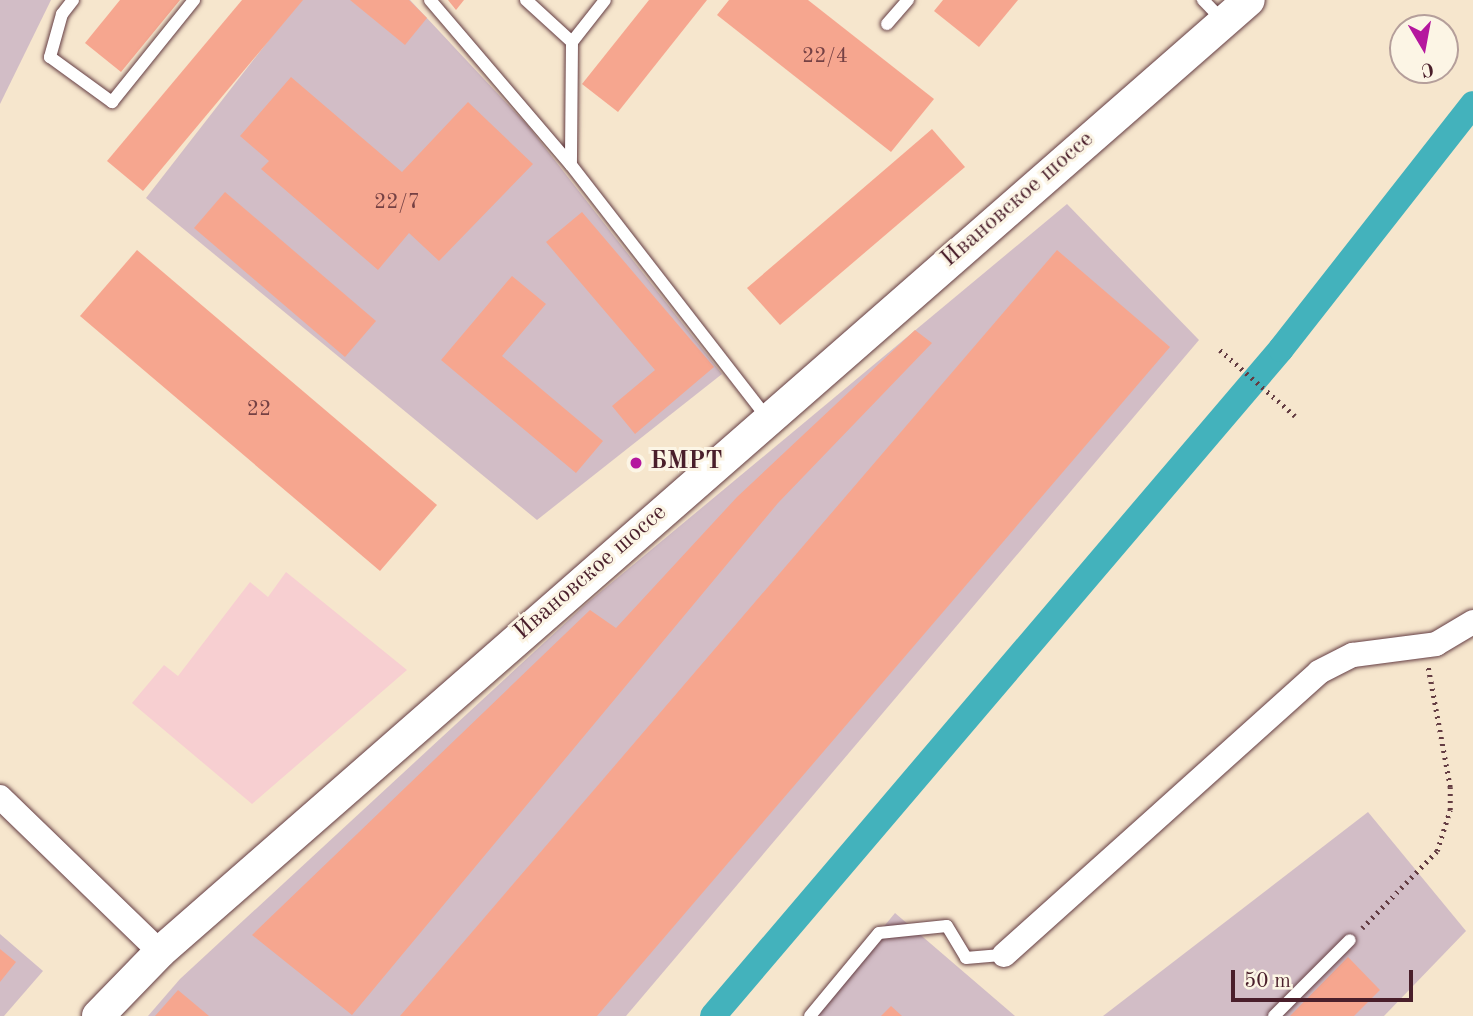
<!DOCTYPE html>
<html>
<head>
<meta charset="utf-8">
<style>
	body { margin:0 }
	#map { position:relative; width:1473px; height:1016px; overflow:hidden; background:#f6e6cd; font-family:"Old Standard TT",serif }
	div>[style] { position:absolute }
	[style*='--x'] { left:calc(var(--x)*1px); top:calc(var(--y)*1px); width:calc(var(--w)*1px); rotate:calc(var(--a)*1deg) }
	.built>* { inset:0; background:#f7cfd1 }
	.industrial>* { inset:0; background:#d2bdc6 }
	.canal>* { height:26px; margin:-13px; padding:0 13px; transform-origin:13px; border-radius:13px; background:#43b2bc }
	.building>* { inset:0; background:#f6a68f }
	.path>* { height:4.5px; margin-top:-2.25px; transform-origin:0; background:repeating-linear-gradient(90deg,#643d43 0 2px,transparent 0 7px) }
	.roads { filter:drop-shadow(0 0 2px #643d43) drop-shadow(0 0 2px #643d43) }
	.service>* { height:12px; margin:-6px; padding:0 6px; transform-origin:6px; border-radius:6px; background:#fff }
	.minor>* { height:24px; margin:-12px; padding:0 12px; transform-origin:12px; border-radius:12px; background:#fff }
	.tertiary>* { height:32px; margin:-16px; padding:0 16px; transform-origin:16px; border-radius:16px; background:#fff }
	.dots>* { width:19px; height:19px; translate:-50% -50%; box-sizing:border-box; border:4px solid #fcf5e5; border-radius:50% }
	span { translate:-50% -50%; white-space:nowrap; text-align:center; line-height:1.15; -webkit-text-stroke:6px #fcf5e5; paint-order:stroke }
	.number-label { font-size:21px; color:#754144 }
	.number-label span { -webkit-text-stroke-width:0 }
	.street-label { font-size:24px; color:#4a1f2b }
	.poi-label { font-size:24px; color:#4a1f2b; font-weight:700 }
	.left { translate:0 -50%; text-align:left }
	.north { position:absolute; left:1389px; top:14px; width:70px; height:70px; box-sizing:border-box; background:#fcf5e5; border:2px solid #b59f9b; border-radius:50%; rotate:170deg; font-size:19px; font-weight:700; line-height:28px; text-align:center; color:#4a1f2b }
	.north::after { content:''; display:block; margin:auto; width:24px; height:32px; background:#b5179e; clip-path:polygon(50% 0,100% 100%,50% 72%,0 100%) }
	.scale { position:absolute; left:1231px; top:970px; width:182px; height:32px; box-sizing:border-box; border:4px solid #4a1f2b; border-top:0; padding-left:9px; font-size:21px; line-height:24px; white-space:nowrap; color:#4a1f2b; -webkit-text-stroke:5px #fcf5e5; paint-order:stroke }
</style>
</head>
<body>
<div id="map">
	<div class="built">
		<div style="clip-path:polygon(286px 572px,407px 670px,252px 804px,132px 703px,164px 665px,178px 676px,250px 582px,268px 597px)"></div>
	</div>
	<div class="industrial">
		<div style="clip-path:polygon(0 0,51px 0,0 104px)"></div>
		<div style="clip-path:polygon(300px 0,410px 0,528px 126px,722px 374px,537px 520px,146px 198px)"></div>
		<div style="clip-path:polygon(1067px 204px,1199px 340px,626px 1016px,148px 1016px,180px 979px,586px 604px)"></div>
		<div style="clip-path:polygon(1368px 812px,1466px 931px,1384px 1016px,1103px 1016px)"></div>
		<div style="clip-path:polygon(895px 913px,1015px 1016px,810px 1016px)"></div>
		<div style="clip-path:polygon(0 934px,43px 971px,4px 1016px,0 1016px)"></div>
	</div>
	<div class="canal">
		<div style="--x:713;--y:1016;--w:876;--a:-49.58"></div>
		<div style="--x:1281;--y:349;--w:311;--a:-51.9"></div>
	</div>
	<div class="building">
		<div style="clip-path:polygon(120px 0,180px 0,121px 72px,85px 43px)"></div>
		<div style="clip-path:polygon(242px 0,303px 0,143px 191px,107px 161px)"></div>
		<div style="clip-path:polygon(350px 0,409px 0,427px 18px,405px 45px)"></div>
		<div style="clip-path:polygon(448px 0,464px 0,456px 10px)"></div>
		<div style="clip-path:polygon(649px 0,707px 0,618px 112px,582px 84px)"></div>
		<div style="clip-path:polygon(729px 0,808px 0,934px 99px,891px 152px,717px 15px)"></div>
		<div style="clip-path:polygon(943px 0,1018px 0,979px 47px,934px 11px)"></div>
		<div style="clip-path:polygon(291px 77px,402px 172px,468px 102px,533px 164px,439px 261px,409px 233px,378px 270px,261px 169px,269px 161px,240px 136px)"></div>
		<div style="clip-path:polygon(932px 129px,965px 167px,780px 325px,747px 288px)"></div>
		<div style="clip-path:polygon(225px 192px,376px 321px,345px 357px,194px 228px)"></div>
		<div style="clip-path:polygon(582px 212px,714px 367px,635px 434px,612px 406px,655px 370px,546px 242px)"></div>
		<div style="clip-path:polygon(137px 250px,437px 505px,380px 571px,80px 316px)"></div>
		<div style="clip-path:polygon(1057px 250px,1170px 347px,597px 1016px,400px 1016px)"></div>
		<div style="clip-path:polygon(512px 276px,546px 304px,502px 356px,603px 441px,576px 473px,441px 360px)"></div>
		<div style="clip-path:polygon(915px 330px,932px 343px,778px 503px,352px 1015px,252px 935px,590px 610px,616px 628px,737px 497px)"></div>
		<div style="clip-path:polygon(0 949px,16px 962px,0 982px)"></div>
		<div style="clip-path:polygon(1348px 957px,1380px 990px,1354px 1016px,1290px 1016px)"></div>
		<div style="clip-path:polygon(178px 990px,209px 1016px,155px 1016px)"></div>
		<div style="clip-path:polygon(891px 1006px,902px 1016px,881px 1016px)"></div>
	</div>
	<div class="path">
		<div style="--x:1220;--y:350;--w:100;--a:41.3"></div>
		<div style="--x:1362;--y:928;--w:107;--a:-45.8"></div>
		<div style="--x:1437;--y:851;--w:43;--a:-72.4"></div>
		<div style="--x:1450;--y:810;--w:23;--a:-90"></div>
		<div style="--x:1450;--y:787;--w:122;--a:-100.4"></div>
	</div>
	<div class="roads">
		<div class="service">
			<div style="--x:73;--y:0;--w:18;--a:128"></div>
			<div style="--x:62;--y:14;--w:45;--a:105.6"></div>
			<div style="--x:50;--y:57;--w:77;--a:36"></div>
			<div style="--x:112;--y:102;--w:131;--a:-51.2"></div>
			<div style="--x:430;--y:0;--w:217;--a:49.5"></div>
			<div style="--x:571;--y:165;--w:320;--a:52.2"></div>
			<div style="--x:526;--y:0;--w:62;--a:42.4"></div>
			<div style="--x:572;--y:42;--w:123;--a:90.5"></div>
			<div style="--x:1203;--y:0;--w:29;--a:46"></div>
			<div style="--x:887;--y:24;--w:32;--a:-49"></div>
			<div style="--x:572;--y:42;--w:53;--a:-51.8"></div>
			<div style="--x:810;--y:1016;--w:108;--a:-50.3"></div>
			<div style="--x:879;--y:933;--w:68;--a:-5.9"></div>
			<div style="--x:947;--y:926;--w:37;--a:59"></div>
			<div style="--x:966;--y:958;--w:38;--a:-5"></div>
			<div style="--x:1274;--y:1016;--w:107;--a:-45"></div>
		</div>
		<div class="minor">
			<div style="--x:0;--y:797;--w:223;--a:44.1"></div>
			<div style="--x:1004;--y:955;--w:423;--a:-41.9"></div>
			<div style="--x:1319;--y:672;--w:38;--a:-27"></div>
			<div style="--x:1353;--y:655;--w:84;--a:-7.5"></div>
			<div style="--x:1436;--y:644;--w:43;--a:-30.7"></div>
		</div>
		<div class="tertiary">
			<div style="--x:98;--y:1016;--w:89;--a:-45.9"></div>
			<div style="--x:160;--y:952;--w:1446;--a:-41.16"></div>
		</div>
	</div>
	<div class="dots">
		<div style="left:636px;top:463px;background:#b5179e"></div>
	</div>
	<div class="number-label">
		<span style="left:825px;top:57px">22/4</span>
		<span style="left:397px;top:203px">22/7</span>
		<span style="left:259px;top:410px">22</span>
	</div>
	<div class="street-label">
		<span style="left:1018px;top:200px;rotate:-41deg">Ивановское шоссе</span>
		<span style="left:591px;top:573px;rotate:-41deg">Ивановское шоссе</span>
	</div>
	<div class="poi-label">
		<span class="left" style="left:650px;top:463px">БМРТ</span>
	</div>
	<div class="north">С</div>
	<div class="scale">50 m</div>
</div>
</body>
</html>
